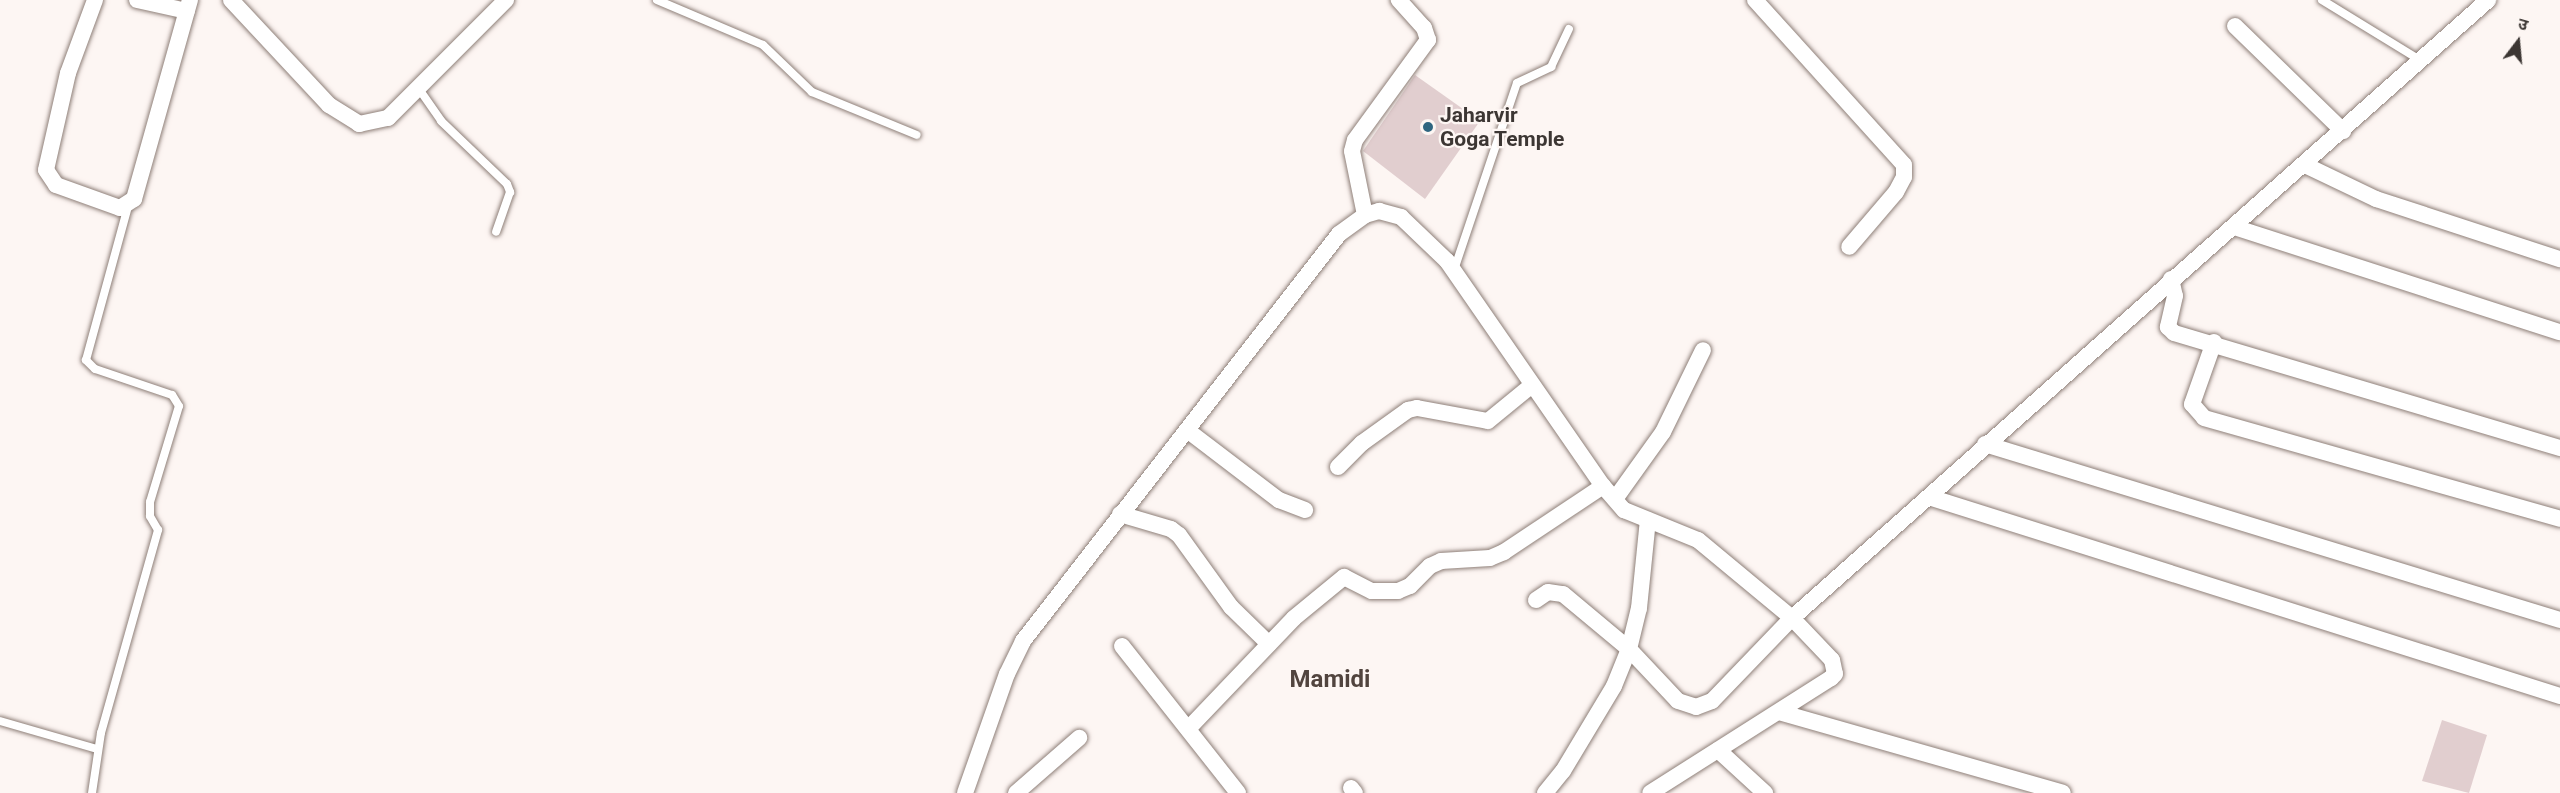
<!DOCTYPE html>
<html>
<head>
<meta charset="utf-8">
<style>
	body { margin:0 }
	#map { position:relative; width:2560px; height:793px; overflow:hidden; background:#fdf6f3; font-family:Roboto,"Noto Sans Devanagari",sans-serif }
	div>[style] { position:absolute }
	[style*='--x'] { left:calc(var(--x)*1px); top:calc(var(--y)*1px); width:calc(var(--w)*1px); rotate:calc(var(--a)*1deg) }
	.building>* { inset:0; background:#e1cecf }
	.roads { filter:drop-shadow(0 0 2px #8e7f78) drop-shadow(0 0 2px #8e7f78) }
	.service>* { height:8px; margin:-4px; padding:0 4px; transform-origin:4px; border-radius:4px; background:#fff }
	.minor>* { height:16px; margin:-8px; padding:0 8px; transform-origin:8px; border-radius:8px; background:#fff }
	.dots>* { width:16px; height:16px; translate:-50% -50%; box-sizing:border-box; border:3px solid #fdf6f3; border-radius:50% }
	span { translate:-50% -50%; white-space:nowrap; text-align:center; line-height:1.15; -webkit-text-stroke:4.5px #fdf6f3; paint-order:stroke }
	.poi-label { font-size:21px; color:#3c3633; font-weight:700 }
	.left { translate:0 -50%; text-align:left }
	.quarter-label { font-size:24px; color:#51443e; font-weight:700 }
	.north { position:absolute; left:2488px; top:12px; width:60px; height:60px; -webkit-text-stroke:4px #fdf6f3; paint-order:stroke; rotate:16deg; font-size:16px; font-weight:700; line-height:24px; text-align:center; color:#3c3633 }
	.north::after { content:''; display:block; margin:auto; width:21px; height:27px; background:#3c3633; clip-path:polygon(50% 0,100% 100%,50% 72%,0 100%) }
</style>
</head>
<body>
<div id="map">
	<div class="building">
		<div style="clip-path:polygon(1415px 75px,1480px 121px,1425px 199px,1363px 151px)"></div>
		<div style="clip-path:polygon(2442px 720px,2487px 735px,2469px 793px,2422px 781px)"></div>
	</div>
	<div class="roads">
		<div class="service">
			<div style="--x:657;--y:0;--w:115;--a:23"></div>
			<div style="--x:763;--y:45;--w:68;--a:43.8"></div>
			<div style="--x:812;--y:92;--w:113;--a:22.3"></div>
			<div style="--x:2322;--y:0;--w:115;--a:31.5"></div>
			<div style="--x:419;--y:89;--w:39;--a:55"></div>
			<div style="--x:441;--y:121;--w:91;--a:43.7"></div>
			<div style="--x:507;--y:184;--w:9;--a:69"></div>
			<div style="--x:510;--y:192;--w:42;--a:109.3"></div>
			<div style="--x:1454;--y:270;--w:197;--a:-71.4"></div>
			<div style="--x:1517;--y:83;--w:38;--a:-25"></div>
			<div style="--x:1551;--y:67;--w:42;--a:-64.7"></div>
			<div style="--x:0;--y:721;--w:101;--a:16.1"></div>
			<div style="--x:92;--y:793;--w:61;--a:-81.5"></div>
			<div style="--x:101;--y:733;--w:211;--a:-74.3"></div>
			<div style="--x:158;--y:530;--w:16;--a:-120"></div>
			<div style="--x:150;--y:516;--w:14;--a:-90"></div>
			<div style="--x:150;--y:502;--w:100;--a:-73.2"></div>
			<div style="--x:179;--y:406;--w:13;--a:-122"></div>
			<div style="--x:172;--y:395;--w:81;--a:-161.3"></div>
			<div style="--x:95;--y:369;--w:13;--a:-135"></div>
			<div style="--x:86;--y:360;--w:160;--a:-74.7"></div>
		</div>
		<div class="minor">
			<div style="--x:95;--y:0;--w:78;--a:110.3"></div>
			<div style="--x:68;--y:73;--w:99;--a:102.8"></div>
			<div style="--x:46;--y:170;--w:18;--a:56"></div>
			<div style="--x:56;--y:185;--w:68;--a:19.8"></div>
			<div style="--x:120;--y:208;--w:17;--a:-33"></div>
			<div style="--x:134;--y:199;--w:207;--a:-74.3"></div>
			<div style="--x:137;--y:0;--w:51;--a:12.4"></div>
			<div style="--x:231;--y:0;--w:144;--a:47"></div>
			<div style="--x:329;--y:105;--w:36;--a:32"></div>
			<div style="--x:359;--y:124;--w:30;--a:-12"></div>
			<div style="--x:388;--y:118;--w:167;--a:-45"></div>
			<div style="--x:1755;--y:0;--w:222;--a:47.9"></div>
			<div style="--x:1904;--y:165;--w:12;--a:90"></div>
			<div style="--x:1904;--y:177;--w:17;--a:118"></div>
			<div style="--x:1896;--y:192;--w:72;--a:130.5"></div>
			<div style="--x:2235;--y:26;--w:151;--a:44.2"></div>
			<div style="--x:2305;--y:165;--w:79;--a:25.6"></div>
			<div style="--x:2376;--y:199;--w:194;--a:18.1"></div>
			<div style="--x:1365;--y:215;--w:65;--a:-101.5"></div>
			<div style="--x:1352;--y:151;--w:11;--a:-75"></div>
			<div style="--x:1355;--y:140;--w:124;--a:-53.9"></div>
			<div style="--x:1428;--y:40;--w:13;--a:-108"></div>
			<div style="--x:1424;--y:28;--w:38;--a:-132"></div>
			<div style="--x:2234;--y:227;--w:342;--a:17.9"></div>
			<div style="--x:2171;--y:279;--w:17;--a:77"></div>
			<div style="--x:2175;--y:296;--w:32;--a:103"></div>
			<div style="--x:2168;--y:327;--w:8;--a:45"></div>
			<div style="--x:2174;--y:333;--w:403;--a:16.6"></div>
			<div style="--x:2214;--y:342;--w:66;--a:109.5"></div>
			<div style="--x:2192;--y:404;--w:18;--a:49"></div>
			<div style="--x:2204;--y:418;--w:370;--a:15.8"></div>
			<div style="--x:1187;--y:430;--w:116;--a:37.3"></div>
			<div style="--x:1279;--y:500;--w:28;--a:21"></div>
			<div style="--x:1985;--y:444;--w:601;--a:17.02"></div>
			<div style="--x:1338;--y:467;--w:34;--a:-45"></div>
			<div style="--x:1362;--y:443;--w:57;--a:-35.7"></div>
			<div style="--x:1408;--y:410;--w:9;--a:-13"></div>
			<div style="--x:1417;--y:408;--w:72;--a:10.4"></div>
			<div style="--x:1488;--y:421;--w:57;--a:-39.3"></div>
			<div style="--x:1929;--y:497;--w:662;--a:17.5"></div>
			<div style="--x:1615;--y:499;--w:82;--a:-54.4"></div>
			<div style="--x:1663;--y:432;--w:91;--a:-64"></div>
			<div style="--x:1120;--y:514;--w:53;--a:16.4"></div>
			<div style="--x:1171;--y:529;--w:10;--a:37"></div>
			<div style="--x:1179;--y:535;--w:89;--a:54.2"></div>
			<div style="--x:1231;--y:607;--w:53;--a:44.2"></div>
			<div style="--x:1536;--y:600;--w:14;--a:-34"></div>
			<div style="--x:1548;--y:592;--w:15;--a:8"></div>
			<div style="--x:1563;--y:594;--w:86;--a:39.8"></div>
			<div style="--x:1629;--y:649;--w:71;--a:46.7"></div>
			<div style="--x:1678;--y:701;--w:19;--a:18"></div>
			<div style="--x:1696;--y:707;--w:17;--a:-21"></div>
			<div style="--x:1712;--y:701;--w:115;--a:-46.1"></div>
			<div style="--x:1792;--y:618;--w:931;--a:-41.6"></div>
			<div style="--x:1122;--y:646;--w:187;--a:51.7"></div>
			<div style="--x:1779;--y:712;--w:295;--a:15.9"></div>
			<div style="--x:1188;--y:729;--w:153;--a:-46.3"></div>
			<div style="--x:1294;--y:618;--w:65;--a:-39.4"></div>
			<div style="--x:1344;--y:577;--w:31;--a:27"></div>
			<div style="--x:1372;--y:591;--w:26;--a:0"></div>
			<div style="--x:1398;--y:591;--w:13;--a:-23"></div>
			<div style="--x:1410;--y:586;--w:28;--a:-45"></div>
			<div style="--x:1430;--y:566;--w:12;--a:-24"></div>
			<div style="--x:1441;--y:561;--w:49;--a:-3.5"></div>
			<div style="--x:1490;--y:558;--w:15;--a:-23"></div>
			<div style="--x:1504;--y:552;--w:119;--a:-33.7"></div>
			<div style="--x:1718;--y:750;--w:64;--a:42.5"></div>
			<div style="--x:1351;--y:788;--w:6;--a:51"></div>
			<div style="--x:965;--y:793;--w:126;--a:-70.6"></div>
			<div style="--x:1007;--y:674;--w:37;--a:-64"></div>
			<div style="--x:1023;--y:641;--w:515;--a:-52.17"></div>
			<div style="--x:1339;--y:234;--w:32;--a:-36"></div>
			<div style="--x:1365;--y:215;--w:15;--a:-16"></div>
			<div style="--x:1379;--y:211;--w:23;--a:15"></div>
			<div style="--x:1401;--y:217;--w:64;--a:43.7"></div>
			<div style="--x:1447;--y:261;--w:274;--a:55.3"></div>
			<div style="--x:1603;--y:486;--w:32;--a:49"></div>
			<div style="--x:1624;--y:510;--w:80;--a:22.1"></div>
			<div style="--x:1698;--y:540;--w:122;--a:39.7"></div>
			<div style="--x:1792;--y:618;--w:58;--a:46.4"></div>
			<div style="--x:1832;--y:660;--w:14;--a:78"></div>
			<div style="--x:1835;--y:674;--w:6;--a:135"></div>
			<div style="--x:1831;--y:678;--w:214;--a:147.6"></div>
			<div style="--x:1016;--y:793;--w:84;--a:-41.1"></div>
			<div style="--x:1545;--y:793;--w:28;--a:-51"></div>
			<div style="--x:1563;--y:771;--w:99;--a:-59"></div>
			<div style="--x:1614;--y:686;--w:40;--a:-68"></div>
			<div style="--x:1629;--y:649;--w:42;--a:-76.3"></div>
			<div style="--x:1639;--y:608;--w:88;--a:-84.2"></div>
		</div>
	</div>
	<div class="dots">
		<div style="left:1428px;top:127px;background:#2f6580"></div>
	</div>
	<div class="poi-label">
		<span class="left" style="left:1440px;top:127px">Jaharvir<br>Goga Temple</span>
	</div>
	<div class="quarter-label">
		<span style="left:1330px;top:680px">Mamidi</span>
	</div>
	<div class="north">उ</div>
</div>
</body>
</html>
